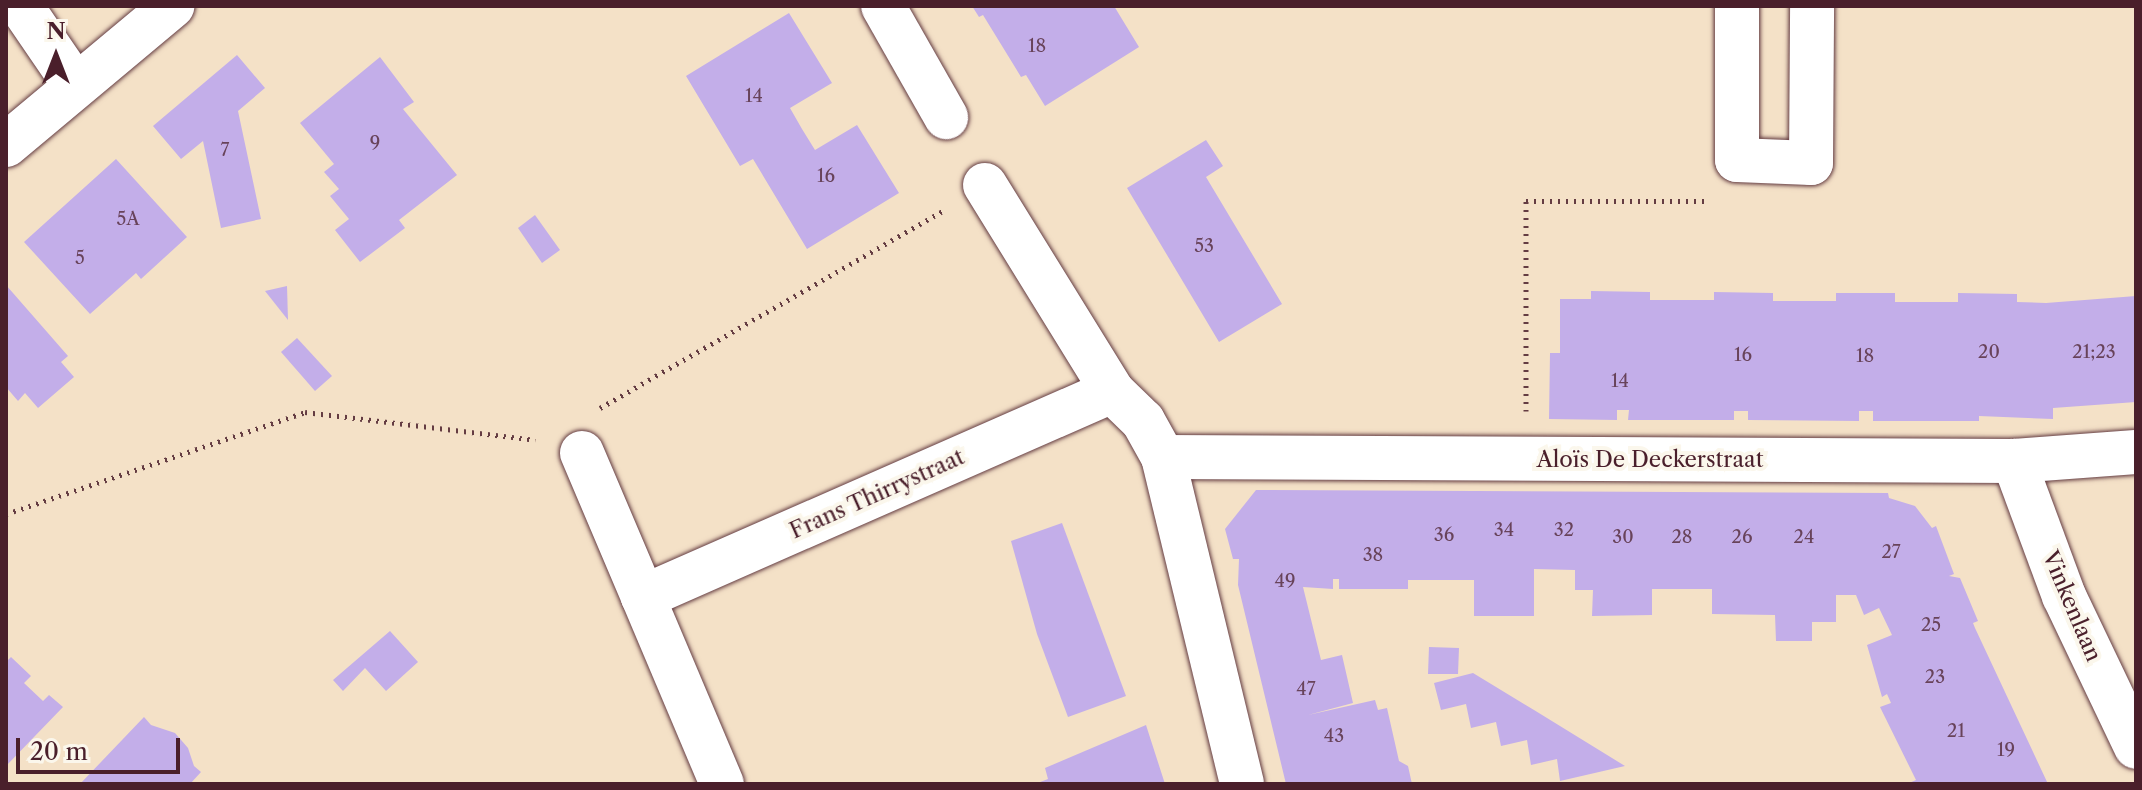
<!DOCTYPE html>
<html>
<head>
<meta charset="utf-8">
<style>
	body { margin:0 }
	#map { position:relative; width:2142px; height:790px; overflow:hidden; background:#f4e1c7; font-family:"Libre Caslon Text",serif }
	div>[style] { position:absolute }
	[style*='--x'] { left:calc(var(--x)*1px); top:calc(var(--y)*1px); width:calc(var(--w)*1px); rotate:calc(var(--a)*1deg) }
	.building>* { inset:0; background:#c3aee9 }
	.path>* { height:5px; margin-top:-2.5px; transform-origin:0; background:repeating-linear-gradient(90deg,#643c42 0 2px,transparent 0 8px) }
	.roads { filter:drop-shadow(0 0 2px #643c42) drop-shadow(0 0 2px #643c42) }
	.minor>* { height:44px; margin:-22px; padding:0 22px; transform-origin:22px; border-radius:22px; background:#fff }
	span { translate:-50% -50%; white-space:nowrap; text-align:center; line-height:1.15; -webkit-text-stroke:8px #fbf7ec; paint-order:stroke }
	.number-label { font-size:18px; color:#68435a }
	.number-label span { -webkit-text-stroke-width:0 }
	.street-label { font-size:22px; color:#4a1f2b }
	.frame { position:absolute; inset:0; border:8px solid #4a1f2b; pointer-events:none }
	.north { position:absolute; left:16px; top:16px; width:80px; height:80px; -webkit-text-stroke:6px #fbf7ec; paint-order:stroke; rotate:0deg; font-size:22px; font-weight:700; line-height:32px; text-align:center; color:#4a1f2b }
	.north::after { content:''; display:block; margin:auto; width:28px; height:36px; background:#4a1f2b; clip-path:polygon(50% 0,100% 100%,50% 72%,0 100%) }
	.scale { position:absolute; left:16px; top:738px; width:164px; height:36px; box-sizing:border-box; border:4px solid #4a1f2b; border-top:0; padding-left:10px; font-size:24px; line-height:28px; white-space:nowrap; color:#4a1f2b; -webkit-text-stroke:6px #fbf7ec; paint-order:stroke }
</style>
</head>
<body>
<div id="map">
	<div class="building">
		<div style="clip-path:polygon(972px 6px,1114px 6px,1139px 47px,1045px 106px,1026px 75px,1021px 77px,983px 15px,979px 17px)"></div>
		<div style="clip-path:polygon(789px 13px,832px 83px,790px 108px,802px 129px,815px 150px,857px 125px,899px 193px,807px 249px,753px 159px,740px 166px,686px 76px)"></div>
		<div style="clip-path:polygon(237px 55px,265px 88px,238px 111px,261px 219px,221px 228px,203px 141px,181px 159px,153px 126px)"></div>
		<div style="clip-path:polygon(380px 57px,414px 102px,403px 109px,457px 175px,399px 220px,405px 228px,360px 262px,335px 230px,349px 219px,330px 196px,339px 189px,324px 172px,334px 164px,300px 123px)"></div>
		<div style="clip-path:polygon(1206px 140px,1223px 166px,1206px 177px,1282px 304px,1219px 342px,1127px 188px)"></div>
		<div style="clip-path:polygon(116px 159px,187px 237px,141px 279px,136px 273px,90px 314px,24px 242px)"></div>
		<div style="clip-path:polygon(535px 215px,560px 250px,542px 263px,518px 228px)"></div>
		<div style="clip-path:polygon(6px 285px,68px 356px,61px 362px,74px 377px,38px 408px,25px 393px,18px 401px,6px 387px)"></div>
		<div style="clip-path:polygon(287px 286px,288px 320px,265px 291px)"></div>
		<div style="clip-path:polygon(1591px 291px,1650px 292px,1650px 300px,1714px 300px,1714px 292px,1773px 293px,1773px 301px,1836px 301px,1836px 293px,1895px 293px,1895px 302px,1958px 302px,1958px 293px,2017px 294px,2017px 302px,2046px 303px,2136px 296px,2136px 402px,2053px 408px,2053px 419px,1979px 416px,1979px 421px,1873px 421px,1873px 411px,1859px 411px,1859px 421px,1748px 420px,1748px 411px,1734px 411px,1734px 420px,1628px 420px,1629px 410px,1617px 410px,1617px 420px,1549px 419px,1550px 353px,1560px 353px,1560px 299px,1591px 299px)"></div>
		<div style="clip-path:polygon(297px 338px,332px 376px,315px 391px,281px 352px)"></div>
		<div style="clip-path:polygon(1256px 490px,1888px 493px,1889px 498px,1915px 506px,1932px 528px,1936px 526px,1954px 574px,1949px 576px,1960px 578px,1978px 621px,1973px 623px,1975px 628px,2048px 784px,1907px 784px,1916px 780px,1880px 707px,1891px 703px,1887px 694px,1882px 697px,1867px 645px,1892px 635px,1879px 608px,1864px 615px,1856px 595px,1836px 595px,1836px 622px,1812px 622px,1812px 641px,1776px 641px,1775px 615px,1712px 614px,1712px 589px,1652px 589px,1652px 615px,1592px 616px,1593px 590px,1575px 590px,1575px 570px,1534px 569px,1534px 616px,1474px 616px,1474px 580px,1408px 580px,1408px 589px,1339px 589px,1339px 579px,1333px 579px,1333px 589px,1303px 587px,1321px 660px,1342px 655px,1353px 703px,1308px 715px,1375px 700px,1378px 710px,1387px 708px,1399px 761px,1408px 766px,1412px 784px,1286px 784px,1238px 585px,1239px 559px,1233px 559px,1225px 529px)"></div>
		<div style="clip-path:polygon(1062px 523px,1126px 696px,1068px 717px,1037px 634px,1011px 541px)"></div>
		<div style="clip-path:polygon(390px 631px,418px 662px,386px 691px,365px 668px,343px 691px,333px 680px)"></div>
		<div style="clip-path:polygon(1429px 647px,1459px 648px,1458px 674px,1428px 674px)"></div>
		<div style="clip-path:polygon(11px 657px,31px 676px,24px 683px,43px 701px,49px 695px,63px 707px,6px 766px,6px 662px)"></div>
		<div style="clip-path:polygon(1473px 673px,1534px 710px,1625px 766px,1560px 781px,1557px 759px,1531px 765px,1527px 740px,1501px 746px,1496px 722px,1471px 728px,1466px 704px,1441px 710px,1434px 683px)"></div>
		<div style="clip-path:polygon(144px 717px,151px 725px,175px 733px,188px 748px,194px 766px,201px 772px,190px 784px,80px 784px)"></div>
		<div style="clip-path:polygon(1146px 725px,1165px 784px,1035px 784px,1048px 779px,1045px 768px)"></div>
	</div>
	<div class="path">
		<div style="--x:600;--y:408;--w:395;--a:-29.9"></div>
		<div style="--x:1526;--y:411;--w:210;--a:-90"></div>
		<div style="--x:1526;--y:201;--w:180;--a:0"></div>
		<div style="--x:6;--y:514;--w:316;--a:-18.8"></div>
		<div style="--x:305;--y:412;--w:232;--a:6.9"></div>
	</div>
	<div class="roads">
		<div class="minor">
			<div style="--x:21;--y:6;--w:96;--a:55.6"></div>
			<div style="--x:883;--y:6;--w:128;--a:60.4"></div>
			<div style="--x:1737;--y:6;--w:154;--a:90"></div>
			<div style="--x:1737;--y:160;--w:74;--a:2.3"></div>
			<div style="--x:1811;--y:163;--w:157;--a:-89.6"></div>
			<div style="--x:6;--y:145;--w:217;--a:-39.9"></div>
			<div style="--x:985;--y:185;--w:242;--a:58.3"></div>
			<div style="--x:1112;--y:391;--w:43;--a:44.1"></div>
			<div style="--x:1143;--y:421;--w:41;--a:60.9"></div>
			<div style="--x:1163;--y:457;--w:336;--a:76.4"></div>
			<div style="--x:582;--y:453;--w:156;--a:67"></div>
			<div style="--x:643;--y:597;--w:512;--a:-23.71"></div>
			<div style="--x:1163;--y:457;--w:851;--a:0.27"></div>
			<div style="--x:2014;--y:461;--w:122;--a:-4.2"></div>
			<div style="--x:2014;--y:461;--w:144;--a:69.7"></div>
			<div style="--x:2064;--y:596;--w:167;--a:64.5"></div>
			<div style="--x:643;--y:597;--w:203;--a:67.1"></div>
		</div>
	</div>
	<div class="number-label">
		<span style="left:1037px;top:46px">18</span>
		<span style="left:754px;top:96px">14</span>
		<span style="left:375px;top:143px">9</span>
		<span style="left:225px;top:150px">7</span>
		<span style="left:826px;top:176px">16</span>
		<span style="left:128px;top:219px">5A</span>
		<span style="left:1204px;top:246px">53</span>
		<span style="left:80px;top:258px">5</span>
		<span style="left:1989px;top:352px">20</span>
		<span style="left:2094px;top:352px">21;23</span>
		<span style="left:1743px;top:355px">16</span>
		<span style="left:1865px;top:356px">18</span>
		<span style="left:1620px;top:381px">14</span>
		<span style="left:1504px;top:530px">34</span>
		<span style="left:1564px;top:530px">32</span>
		<span style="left:1444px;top:535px">36</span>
		<span style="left:1623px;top:537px">30</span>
		<span style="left:1682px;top:537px">28</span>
		<span style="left:1742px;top:537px">26</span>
		<span style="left:1804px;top:537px">24</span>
		<span style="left:1891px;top:552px">27</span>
		<span style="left:1373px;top:555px">38</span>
		<span style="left:1285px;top:581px">49</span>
		<span style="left:1931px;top:625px">25</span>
		<span style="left:1935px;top:677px">23</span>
		<span style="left:1306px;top:689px">47</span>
		<span style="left:1956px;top:731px">21</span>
		<span style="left:1334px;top:736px">43</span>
		<span style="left:2006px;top:750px">19</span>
	</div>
	<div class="street-label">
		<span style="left:1650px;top:460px">Aloïs De Deckerstraat</span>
		<span style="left:877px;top:494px;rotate:-24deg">Frans Thirrystraat</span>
		<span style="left:2072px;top:606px;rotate:67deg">Vinkenlaan</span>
	</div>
	<div class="frame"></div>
	<div class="north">N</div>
	<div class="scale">20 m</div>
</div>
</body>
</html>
